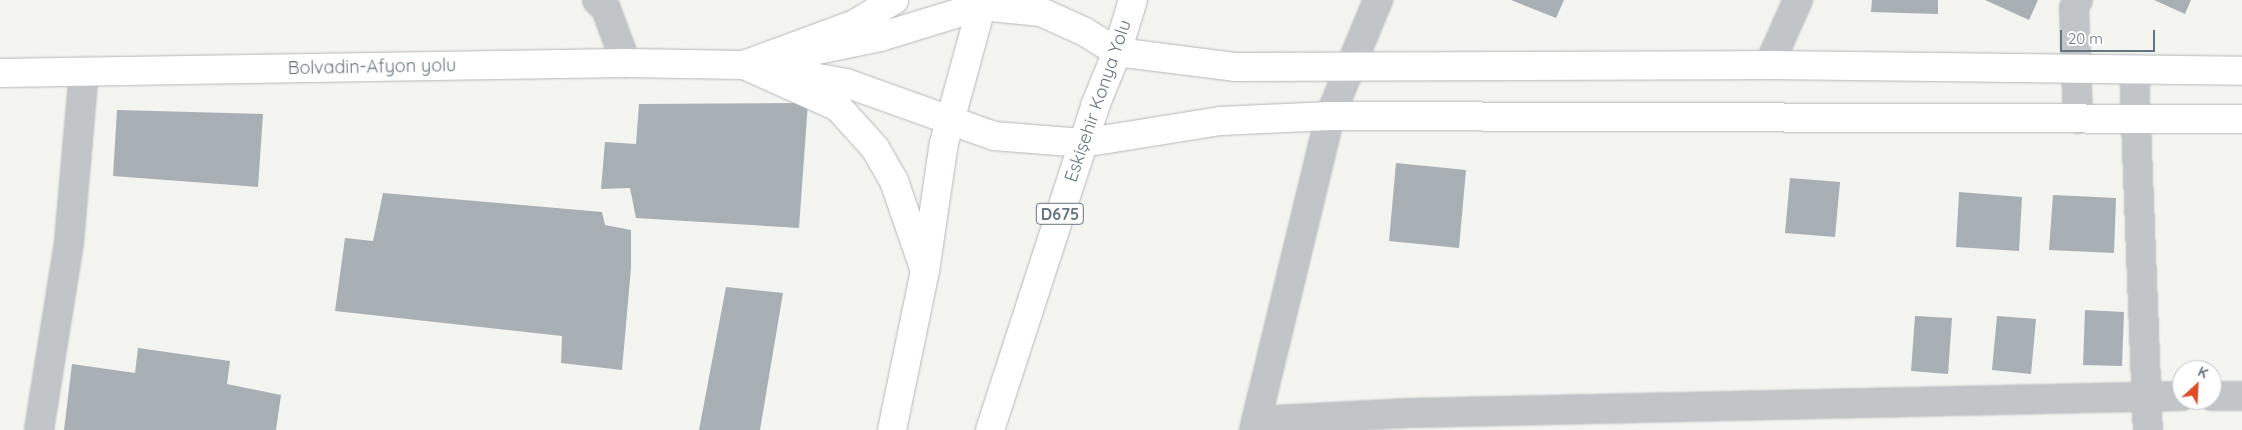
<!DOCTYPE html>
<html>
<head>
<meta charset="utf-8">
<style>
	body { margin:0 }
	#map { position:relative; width:2242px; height:430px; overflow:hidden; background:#f4f4f0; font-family:Quicksand,sans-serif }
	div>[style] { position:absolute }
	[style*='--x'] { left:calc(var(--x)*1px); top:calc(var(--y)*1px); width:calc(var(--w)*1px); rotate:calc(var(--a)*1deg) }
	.building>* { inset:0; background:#a8b0b5 }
	.roads { filter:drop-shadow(0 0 1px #b5b8bc) drop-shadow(0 0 1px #b5b8bc) }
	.minor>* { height:28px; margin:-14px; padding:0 14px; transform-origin:14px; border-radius:14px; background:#c2c5c8 }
	.major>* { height:28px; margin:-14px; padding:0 14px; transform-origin:14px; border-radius:14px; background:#fff }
	.highway>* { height:28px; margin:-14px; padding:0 14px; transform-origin:14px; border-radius:14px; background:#fff }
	span { translate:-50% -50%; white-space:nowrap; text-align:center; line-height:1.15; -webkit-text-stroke:5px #fff; paint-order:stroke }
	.shield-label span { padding:1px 4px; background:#fff; border:1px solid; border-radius:4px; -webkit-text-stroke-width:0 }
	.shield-label { font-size:16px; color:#647481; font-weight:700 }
	.street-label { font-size:18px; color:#647481 }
	.north { position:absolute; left:2172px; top:360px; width:50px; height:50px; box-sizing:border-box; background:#fff; border:1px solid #c1c7cd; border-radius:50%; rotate:25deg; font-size:14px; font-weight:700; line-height:20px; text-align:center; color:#647481 }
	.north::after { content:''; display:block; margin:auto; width:18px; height:22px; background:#df4c26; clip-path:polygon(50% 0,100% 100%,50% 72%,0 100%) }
	.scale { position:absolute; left:2060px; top:30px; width:95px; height:22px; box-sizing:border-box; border:2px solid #647481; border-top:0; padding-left:6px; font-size:15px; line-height:18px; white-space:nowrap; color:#647481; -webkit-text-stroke:4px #fff; paint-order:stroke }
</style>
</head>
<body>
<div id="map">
	<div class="building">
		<div style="clip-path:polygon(1511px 0,1564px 0,1556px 18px)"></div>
		<div style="clip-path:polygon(1872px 0,1938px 0,1938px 14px,1871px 12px)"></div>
		<div style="clip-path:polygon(1985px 0,2038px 0,2029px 20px)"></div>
		<div style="clip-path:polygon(2154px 0,2191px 0,2185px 14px)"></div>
		<div style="clip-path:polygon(808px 103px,799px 228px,636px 218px,630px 188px,601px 189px,605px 142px,636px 144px,639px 104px)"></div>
		<div style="clip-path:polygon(117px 110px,263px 114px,258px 187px,113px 176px)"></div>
		<div style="clip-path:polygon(1396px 163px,1466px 170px,1459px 248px,1389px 241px)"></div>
		<div style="clip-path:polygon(1790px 178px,1840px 182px,1835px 237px,1785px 233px)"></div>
		<div style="clip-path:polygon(1959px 192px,2022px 197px,2019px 251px,1956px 247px)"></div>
		<div style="clip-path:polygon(383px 193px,602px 212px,605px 225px,631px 230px,631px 268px,622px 370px,561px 363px,562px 336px,335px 311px,345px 238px,373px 241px)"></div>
		<div style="clip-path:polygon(2053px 195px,2116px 198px,2114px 253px,2049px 250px)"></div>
		<div style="clip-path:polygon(726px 287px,783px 293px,760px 430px,699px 430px)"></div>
		<div style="clip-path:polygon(2085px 310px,2124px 312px,2122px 366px,2083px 365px)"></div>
		<div style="clip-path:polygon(1915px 316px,1952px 318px,1948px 374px,1911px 371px)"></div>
		<div style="clip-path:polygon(1997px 316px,2036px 319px,2031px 374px,1992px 370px)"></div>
		<div style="clip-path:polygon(138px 348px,230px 361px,227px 384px,281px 395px,276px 430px,64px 430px,72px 364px,135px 373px)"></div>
	</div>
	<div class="roads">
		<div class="minor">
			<div style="--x:597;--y:0;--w:13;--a:45"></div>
			<div style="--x:606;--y:9;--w:58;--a:69.7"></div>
			<div style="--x:2078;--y:0;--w:9;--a:117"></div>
			<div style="--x:2074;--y:8;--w:111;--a:87.9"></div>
			<div style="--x:1769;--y:65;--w:71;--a:-66"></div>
			<div style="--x:2134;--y:71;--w:359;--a:87.8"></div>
			<div style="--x:2212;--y:396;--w:30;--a:0"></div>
			<div style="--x:1256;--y:421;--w:153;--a:-3"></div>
			<div style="--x:1409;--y:413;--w:773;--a:-1.26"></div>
			<div style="--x:39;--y:430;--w:190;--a:-80.9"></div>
			<div style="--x:69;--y:242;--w:171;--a:-85"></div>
			<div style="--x:1254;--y:430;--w:323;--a:-76.4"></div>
			<div style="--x:1330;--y:116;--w:126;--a:-67.5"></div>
		</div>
		<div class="major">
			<div style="--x:798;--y:54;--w:84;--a:-11.7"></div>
			<div style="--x:880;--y:37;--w:106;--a:-17.1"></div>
			<div style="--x:981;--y:6;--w:60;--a:5.7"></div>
			<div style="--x:1041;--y:12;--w:48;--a:24.4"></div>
			<div style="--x:1085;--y:32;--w:38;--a:32"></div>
			<div style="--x:1117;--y:52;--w:120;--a:7.2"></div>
			<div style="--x:1236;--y:67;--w:533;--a:-0.21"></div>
			<div style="--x:1769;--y:65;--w:473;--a:0.7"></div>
			<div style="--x:0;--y:73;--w:626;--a:-0.92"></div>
			<div style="--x:626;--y:63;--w:118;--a:1"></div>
			<div style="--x:744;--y:65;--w:104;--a:10"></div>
			<div style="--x:846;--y:83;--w:157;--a:19.7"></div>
			<div style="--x:994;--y:136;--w:89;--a:4.5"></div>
			<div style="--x:1083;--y:143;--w:139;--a:-9.1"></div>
			<div style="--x:1220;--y:121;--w:110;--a:-2.6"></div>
			<div style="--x:1330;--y:116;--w:912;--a:0.19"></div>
		</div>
		<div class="highway">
			<div style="--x:744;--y:65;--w:103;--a:24.1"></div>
			<div style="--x:838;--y:107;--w:55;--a:47.9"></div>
			<div style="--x:875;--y:148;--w:38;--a:60"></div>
			<div style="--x:894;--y:181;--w:89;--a:71"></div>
			<div style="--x:744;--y:65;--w:118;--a:-20.3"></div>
			<div style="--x:855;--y:24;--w:46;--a:-31.6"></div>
			<div style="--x:892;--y:430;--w:162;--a:-78.3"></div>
			<div style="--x:925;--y:271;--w:129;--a:-81.6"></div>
			<div style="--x:944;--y:143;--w:148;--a:-74.7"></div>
			<div style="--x:990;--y:430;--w:341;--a:-72"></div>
			<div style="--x:1095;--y:106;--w:58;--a:-67.8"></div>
			<div style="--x:1117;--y:52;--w:54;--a:-72.9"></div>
		</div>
	</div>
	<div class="shield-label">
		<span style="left:1060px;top:214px">D675</span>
	</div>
	<div class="street-label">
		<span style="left:372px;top:67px;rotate:-1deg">Bolvadin-Afyon yolu</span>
		<span style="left:1098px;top:101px;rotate:-71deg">Eskişehir Konya Yolu</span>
	</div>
	<div class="north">K</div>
	<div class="scale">20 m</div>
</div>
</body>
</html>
